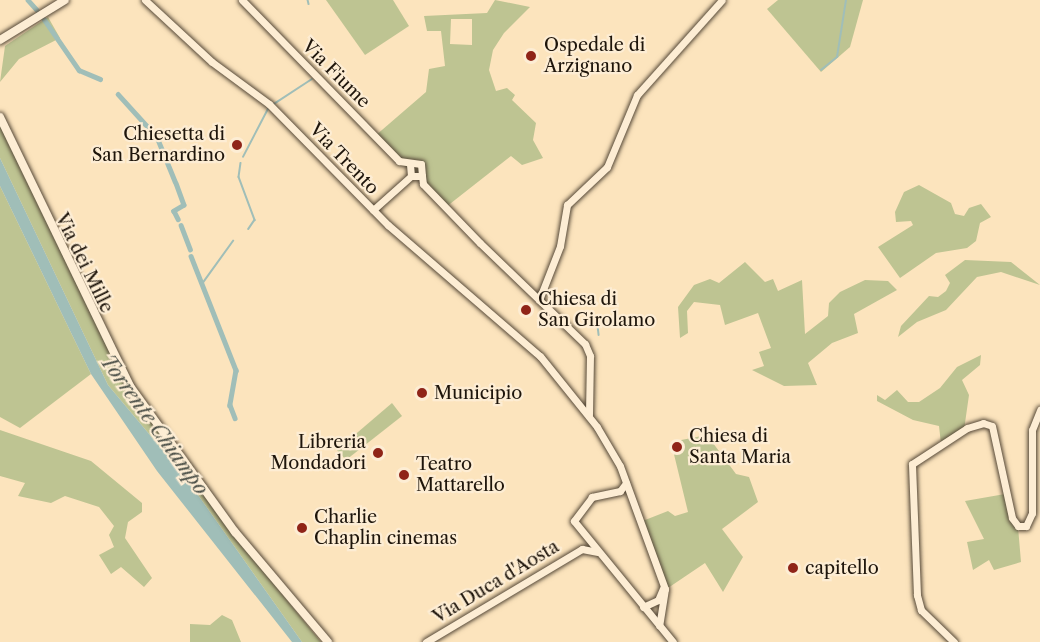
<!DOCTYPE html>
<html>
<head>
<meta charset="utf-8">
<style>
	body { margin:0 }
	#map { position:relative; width:1040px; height:642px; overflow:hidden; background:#fce4bd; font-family:"Libre Caslon Text",serif }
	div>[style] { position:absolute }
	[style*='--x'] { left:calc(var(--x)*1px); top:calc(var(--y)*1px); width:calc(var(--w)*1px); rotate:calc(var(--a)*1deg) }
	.green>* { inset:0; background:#bec492 }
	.water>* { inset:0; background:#a0beb8 }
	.stream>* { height:1.5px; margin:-0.75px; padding:0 0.75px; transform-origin:0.75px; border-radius:0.75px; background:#a0beb8 }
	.canal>* { height:4.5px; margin:-2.25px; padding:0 2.25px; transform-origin:2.25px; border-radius:2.25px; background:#a0beb8 }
	.roads { filter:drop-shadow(0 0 2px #564938) drop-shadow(0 0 2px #564938) }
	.tertiary>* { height:7px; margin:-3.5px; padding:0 3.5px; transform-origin:3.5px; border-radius:3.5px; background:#fdedd4 }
	.secondary>* { height:8px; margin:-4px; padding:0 4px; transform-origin:4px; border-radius:4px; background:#fdedd4 }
	.dots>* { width:16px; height:16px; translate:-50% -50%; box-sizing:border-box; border:3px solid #fdedd4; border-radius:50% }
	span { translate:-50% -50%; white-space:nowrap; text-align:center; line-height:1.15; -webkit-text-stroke:4.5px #fdedd4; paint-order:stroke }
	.poi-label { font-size:18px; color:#1e150b }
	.left { translate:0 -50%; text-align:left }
	.right { translate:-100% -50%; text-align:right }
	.street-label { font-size:18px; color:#1e150b }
	.water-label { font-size:20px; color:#4c5048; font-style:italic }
</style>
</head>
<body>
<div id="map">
	<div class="green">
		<div style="clip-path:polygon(326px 0,393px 0,409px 26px,365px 55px)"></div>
		<div style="clip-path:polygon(evenodd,495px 0,530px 7px,504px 33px,493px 50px,489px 70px,496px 91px,507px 88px,515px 95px,512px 100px,536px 123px,533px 140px,543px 158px,522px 165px,511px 156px,446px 207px,375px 136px,426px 92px,429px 69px,445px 66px,441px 31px,427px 31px,424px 16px,487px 13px,495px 0,451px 19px,472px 19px,472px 45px,450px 44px,451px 19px)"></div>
		<div style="clip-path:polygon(778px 0,863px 0,850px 47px,821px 72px,767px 9px)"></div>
		<div style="clip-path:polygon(48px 17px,60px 38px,19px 59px,0 82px,5px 46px)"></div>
		<div style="clip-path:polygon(0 117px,129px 387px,229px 529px,321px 642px,302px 642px,186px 478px,108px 385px,0 158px)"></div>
		<div style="clip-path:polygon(919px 185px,951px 203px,955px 214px,964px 216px,969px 208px,981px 204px,991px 217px,980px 223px,976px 241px,967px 248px,936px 253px,900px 278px,878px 247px,913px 225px,911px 221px,896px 222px,895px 212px,904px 192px)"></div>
		<div style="clip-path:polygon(0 186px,91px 374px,20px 428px,0 417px)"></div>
		<div style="clip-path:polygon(965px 260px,1011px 262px,1040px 285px,1001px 272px,977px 277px,946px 310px,917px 322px,898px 337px,901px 326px,929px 296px,938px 297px,946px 291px,950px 283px,945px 275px)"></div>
		<div style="clip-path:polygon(745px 262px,765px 282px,773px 279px,778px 291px,802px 280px,805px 334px,828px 316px,829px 303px,840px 292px,865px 280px,888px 281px,897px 290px,854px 314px,858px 333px,832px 343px,808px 363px,817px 385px,784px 386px,752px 370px,764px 366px,759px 352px,771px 348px,758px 313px,725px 325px,720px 305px,694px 302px,687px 311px,688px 333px,680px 338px,678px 307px,694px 285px,710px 279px,719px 283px)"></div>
		<div style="clip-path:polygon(981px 355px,980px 365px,962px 380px,969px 395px,964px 430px,941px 444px,939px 426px,913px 420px,877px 401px,877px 395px,885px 400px,897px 390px,908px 402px,919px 402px,940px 388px,957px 367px)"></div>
		<div style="clip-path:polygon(392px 403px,402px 416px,346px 460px,337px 450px)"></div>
		<div style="clip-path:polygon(0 430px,91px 461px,142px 503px,142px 512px,128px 522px,125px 538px,152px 578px,144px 587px,121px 567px,111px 574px,99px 555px,114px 547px,109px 535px,114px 526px,99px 507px,65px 496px,51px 503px,18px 496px,25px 483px,0 476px)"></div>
		<div style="clip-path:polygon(707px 435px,736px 474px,749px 477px,758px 502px,722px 529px,743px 557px,723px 592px,705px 563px,668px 588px,640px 522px,668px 511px,675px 516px,688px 512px,671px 442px)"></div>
		<div style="clip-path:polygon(1005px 494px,1018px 527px,1021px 562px,994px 570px,989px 560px,973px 570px,967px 542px,984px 539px,965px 501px)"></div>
		<div style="clip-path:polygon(222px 615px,232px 620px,241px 642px,190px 642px,190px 624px,210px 625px)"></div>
	</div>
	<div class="water">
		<div style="clip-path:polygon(0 158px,108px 385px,186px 478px,302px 642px,292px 642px,157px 471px,91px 374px,0 186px)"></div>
	</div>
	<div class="stream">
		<div style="--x:308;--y:0;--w:4;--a:76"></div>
		<div style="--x:821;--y:70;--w:21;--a:-39"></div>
		<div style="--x:837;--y:57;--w:58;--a:-81"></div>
		<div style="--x:274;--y:104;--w:45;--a:-33.3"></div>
		<div style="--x:243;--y:157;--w:54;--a:-62.5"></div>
		<div style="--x:241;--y:163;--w:14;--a:98"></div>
		<div style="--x:239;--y:177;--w:46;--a:69.6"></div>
		<div style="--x:255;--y:220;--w:11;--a:124"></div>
		<div style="--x:202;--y:284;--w:53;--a:-54.2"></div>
		<div style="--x:597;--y:318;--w:17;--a:83"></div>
	</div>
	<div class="canal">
		<div style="--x:28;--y:0;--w:13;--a:48"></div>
		<div style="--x:44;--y:19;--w:62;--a:55.5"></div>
		<div style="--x:79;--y:70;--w:23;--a:23"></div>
		<div style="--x:118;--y:94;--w:58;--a:47.8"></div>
		<div style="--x:157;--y:137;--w:48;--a:67.8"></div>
		<div style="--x:176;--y:183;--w:23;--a:70"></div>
		<div style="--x:184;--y:205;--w:12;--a:149"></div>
		<div style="--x:174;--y:211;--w:9;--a:63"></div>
		<div style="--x:181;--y:225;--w:26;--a:69"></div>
		<div style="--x:191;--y:256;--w:123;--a:68.5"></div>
		<div style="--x:236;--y:370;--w:36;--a:100"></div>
		<div style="--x:230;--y:405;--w:14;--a:69"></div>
	</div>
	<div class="roads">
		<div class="tertiary">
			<div style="--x:145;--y:0;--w:91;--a:42.8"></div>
			<div style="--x:212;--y:62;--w:71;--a:36.4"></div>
			<div style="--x:269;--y:104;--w:170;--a:45.5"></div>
			<div style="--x:388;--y:225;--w:201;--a:40.8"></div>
			<div style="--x:540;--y:356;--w:91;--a:51.2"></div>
			<div style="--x:597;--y:427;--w:45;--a:59.5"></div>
			<div style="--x:620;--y:466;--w:131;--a:69.9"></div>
			<div style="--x:665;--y:589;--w:37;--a:99"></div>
			<div style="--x:242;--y:0;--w:225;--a:45.7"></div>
			<div style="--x:399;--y:161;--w:22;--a:8"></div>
			<div style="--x:421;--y:164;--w:12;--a:85"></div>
			<div style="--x:422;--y:176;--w:11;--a:180"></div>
			<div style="--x:411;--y:176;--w:11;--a:-95"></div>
			<div style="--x:422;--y:176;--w:8;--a:83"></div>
			<div style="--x:423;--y:184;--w:82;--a:46"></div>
			<div style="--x:480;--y:243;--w:146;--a:43.9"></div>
			<div style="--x:585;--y:344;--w:13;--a:67"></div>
			<div style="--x:590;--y:356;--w:60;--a:91"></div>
			<div style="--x:373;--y:210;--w:51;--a:-41.8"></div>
			<div style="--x:539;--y:300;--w:58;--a:-68.7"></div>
			<div style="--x:560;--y:246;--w:42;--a:-80.3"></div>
			<div style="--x:567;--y:205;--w:55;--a:-43.5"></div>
			<div style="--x:607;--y:167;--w:78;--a:-67.4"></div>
			<div style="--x:637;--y:95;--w:127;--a:-48.2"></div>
			<div style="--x:626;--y:483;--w:10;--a:127"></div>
			<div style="--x:620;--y:491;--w:29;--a:168"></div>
			<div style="--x:592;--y:497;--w:30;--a:127"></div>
			<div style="--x:574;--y:521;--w:156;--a:50.7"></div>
			<div style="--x:643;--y:607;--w:17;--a:-25"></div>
			<div style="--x:658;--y:600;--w:13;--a:-67"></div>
			<div style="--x:426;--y:642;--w:182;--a:-30.8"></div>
			<div style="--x:582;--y:549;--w:16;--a:11"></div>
			<div style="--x:954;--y:642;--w:46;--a:-135.9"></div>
			<div style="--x:921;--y:610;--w:16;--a:-105"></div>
			<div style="--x:917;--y:595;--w:131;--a:-92.2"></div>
			<div style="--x:912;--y:464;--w:66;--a:-33.2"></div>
			<div style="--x:967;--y:428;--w:17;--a:-17"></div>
			<div style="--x:983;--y:423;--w:9;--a:18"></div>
			<div style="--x:992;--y:426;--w:94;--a:77.7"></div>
			<div style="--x:1012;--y:518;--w:10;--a:53"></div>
			<div style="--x:1018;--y:526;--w:8;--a:0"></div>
			<div style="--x:1026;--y:526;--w:14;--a:-65"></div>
			<div style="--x:1032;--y:513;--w:83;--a:-90"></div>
			<div style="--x:1032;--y:430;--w:22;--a:-68"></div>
		</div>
		<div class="secondary">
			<div style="--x:0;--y:40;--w:76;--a:-31.6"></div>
			<div style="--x:0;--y:117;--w:299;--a:64.2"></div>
			<div style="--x:130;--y:386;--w:180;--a:54.3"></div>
			<div style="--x:235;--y:532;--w:144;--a:49.8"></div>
		</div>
	</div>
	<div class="dots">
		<div style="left:531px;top:56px;background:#8f2418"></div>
		<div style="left:237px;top:145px;background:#8f2418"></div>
		<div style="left:526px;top:310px;background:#8f2418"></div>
		<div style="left:422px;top:393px;background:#8f2418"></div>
		<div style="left:677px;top:447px;background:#8f2418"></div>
		<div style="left:378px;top:453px;background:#8f2418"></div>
		<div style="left:404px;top:475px;background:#8f2418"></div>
		<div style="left:302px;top:528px;background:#8f2418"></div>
		<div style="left:793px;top:568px;background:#8f2418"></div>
	</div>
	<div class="poi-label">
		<span class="left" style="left:544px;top:56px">Ospedale di<br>Arzignano</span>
		<span class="right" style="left:225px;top:145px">Chiesetta di<br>San Bernardino</span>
		<span class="left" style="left:538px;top:310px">Chiesa di<br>San Girolamo</span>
		<span class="left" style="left:434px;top:393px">Municipio</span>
		<span class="left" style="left:689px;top:447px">Chiesa di<br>Santa Maria</span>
		<span class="right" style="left:366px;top:453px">Libreria<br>Mondadori</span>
		<span class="left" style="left:416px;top:475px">Teatro<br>Mattarello</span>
		<span class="left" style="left:314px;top:528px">Charlie<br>Chaplin cinemas</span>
		<span class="left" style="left:805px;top:568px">capitello</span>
	</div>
	<div class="street-label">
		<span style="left:336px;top:74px;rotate:45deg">Via Fiume</span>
		<span style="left:344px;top:159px;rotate:46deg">Via Trento</span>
		<span style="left:84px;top:263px;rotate:64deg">Via dei Mille</span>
		<span style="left:496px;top:582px;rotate:-31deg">Via Duca d'Aosta</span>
	</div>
	<div class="water-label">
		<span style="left:154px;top:425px;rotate:54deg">Torrente Chiampo</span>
	</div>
</div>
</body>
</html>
